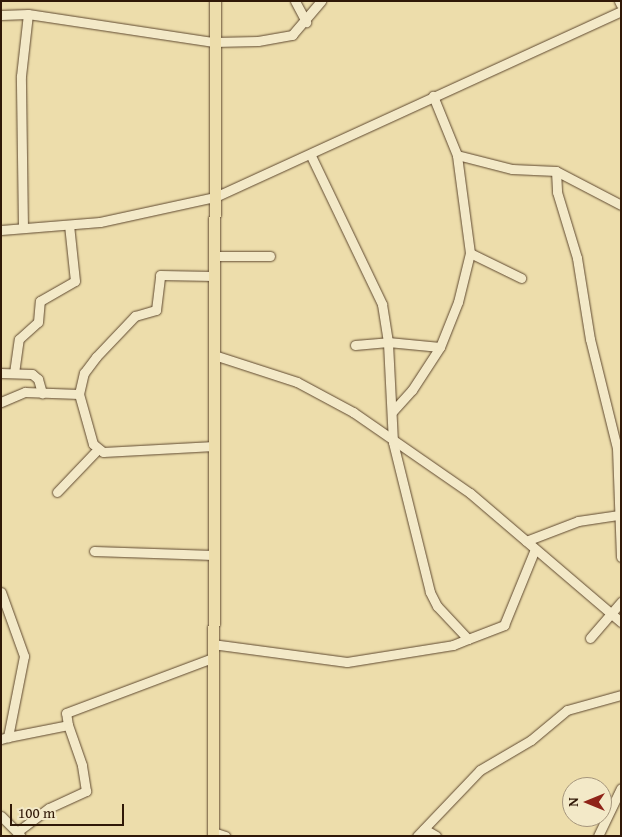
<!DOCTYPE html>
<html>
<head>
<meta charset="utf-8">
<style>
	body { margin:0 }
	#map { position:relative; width:622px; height:837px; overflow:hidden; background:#edddab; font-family:"Gentium Book Plus",serif }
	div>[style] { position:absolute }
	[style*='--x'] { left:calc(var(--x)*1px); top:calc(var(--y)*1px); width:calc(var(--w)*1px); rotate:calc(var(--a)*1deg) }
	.roads { filter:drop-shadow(0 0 1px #5f4930) drop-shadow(0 0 1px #5f4930) }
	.minor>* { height:9px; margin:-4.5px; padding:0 4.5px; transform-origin:4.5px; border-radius:4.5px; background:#f3e9c8 }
	.major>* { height:11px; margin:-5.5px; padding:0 5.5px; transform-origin:5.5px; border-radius:5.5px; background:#edddab }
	span { translate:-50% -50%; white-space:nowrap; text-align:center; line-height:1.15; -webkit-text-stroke:4px #f3e9c8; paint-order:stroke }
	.frame { position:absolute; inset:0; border:2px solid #301807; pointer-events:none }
	.north { position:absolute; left:562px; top:777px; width:50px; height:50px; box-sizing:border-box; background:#f3e9c8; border:1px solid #a5957b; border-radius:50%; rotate:270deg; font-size:14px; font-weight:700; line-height:20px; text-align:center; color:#301807 }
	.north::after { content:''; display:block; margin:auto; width:18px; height:22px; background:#8f2418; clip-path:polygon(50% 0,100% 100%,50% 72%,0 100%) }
	.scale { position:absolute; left:10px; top:804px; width:114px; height:22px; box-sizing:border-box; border:2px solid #301807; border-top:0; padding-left:6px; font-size:15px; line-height:18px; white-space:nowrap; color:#301807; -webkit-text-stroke:4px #f3e9c8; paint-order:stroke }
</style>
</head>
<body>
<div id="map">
	<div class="roads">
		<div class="minor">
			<div style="--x:295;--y:1;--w:24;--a:62"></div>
			<div style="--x:619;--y:1;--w:4;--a:63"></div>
			<div style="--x:1;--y:15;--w:27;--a:-2"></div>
			<div style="--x:28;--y:14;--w:188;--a:8.6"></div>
			<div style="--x:214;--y:42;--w:44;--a:-1.3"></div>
			<div style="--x:258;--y:41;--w:35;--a:-10"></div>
			<div style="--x:292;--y:35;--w:45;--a:-49.5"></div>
			<div style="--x:457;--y:155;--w:57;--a:14.3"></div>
			<div style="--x:512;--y:169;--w:44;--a:2.6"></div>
			<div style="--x:556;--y:171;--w:73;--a:27.6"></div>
			<div style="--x:556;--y:171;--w:21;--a:87"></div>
			<div style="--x:557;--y:192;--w:69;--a:73.1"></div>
			<div style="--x:577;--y:258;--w:82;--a:80.9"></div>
			<div style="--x:590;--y:339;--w:112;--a:76.1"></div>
			<div style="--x:617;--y:448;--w:109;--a:87.9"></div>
			<div style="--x:23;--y:228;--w:152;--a:-90.8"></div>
			<div style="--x:21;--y:76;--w:62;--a:-83.6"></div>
			<div style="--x:1;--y:230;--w:99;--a:-4.6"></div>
			<div style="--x:100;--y:222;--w:118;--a:-12.3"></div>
			<div style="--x:215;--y:197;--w:447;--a:-24.6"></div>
			<div style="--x:470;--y:253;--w:57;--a:26.1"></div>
			<div style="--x:215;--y:256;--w:55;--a:0"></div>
			<div style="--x:355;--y:345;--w:33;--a:-5"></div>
			<div style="--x:388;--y:342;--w:52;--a:5.5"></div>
			<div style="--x:214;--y:355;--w:87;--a:18"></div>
			<div style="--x:297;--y:382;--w:64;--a:28.2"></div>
			<div style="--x:353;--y:412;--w:142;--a:34.7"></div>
			<div style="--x:470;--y:493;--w:199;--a:40.5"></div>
			<div style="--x:1;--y:373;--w:31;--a:2"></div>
			<div style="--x:32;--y:374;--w:8;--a:40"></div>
			<div style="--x:38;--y:379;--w:15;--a:74"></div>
			<div style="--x:14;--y:373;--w:34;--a:-82"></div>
			<div style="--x:19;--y:339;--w:25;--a:-42"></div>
			<div style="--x:38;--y:322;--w:21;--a:-85"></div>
			<div style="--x:40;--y:301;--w:40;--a:-29.7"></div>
			<div style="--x:75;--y:281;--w:56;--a:-96.1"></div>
			<div style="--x:1;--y:402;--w:26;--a:-23"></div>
			<div style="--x:25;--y:392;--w:54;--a:2.1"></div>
			<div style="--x:392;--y:412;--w:30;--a:-48"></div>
			<div style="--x:412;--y:390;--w:51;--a:-56.9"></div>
			<div style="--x:440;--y:347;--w:48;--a:-68.2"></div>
			<div style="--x:458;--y:302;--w:50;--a:-76.2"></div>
			<div style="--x:470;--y:253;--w:99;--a:-97.6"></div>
			<div style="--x:457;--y:155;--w:64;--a:-112.1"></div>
			<div style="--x:214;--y:446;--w:111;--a:176.9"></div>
			<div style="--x:103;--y:452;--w:13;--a:-141"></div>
			<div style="--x:93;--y:444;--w:52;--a:-105.6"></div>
			<div style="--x:79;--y:394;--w:22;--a:-77"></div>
			<div style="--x:84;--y:373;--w:20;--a:-53"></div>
			<div style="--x:96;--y:357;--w:57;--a:-46.4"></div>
			<div style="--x:135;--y:316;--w:22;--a:-16"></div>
			<div style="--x:156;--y:310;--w:35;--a:-83"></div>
			<div style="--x:160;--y:275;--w:54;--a:1.1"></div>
			<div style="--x:57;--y:492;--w:59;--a:-46.4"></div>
			<div style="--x:526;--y:541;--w:56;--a:-21"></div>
			<div style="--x:578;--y:521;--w:40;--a:-8.5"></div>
			<div style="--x:94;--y:551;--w:119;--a:1.9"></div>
			<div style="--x:1;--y:592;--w:68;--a:70.2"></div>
			<div style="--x:24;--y:656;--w:83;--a:101.2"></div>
			<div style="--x:8;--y:737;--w:7;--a:164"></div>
			<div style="--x:590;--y:638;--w:48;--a:-49.3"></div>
			<div style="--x:468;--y:639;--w:39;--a:-21"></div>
			<div style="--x:504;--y:625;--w:82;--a:-67.8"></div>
			<div style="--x:212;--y:644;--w:136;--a:7.6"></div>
			<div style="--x:347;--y:662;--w:107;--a:-9.1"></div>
			<div style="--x:453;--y:645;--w:16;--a:-22"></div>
			<div style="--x:468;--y:639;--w:45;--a:-133.2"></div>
			<div style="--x:437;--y:606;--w:16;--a:-117"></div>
			<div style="--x:430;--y:592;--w:154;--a:-103.9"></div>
			<div style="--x:393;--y:442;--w:100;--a:-92.9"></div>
			<div style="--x:388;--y:342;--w:38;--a:-99"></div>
			<div style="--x:382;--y:304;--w:166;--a:-115.6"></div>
			<div style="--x:8;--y:737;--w:61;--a:-11.3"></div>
			<div style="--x:68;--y:725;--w:12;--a:-99"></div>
			<div style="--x:66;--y:713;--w:156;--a:-20.6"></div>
			<div style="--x:1;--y:816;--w:27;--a:45"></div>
			<div style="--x:424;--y:829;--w:14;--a:30"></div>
			<div style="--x:17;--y:832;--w:40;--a:-37"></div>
			<div style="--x:49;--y:808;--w:41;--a:-24.7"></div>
			<div style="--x:86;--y:791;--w:26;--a:-99"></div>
			<div style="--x:82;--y:765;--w:42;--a:-109.3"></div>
			<div style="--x:213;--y:832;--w:13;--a:18"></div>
			<div style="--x:417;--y:836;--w:91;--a:-46.3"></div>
			<div style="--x:480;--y:770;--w:59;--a:-30.5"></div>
			<div style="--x:531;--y:740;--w:47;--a:-39.8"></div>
			<div style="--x:567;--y:710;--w:56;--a:-15.5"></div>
			<div style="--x:598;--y:836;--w:53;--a:-64.4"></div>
		</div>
		<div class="major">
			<div style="--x:213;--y:836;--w:835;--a:-89.86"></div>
		</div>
	</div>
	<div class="frame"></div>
	<div class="north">N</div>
	<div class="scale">100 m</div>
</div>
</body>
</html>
